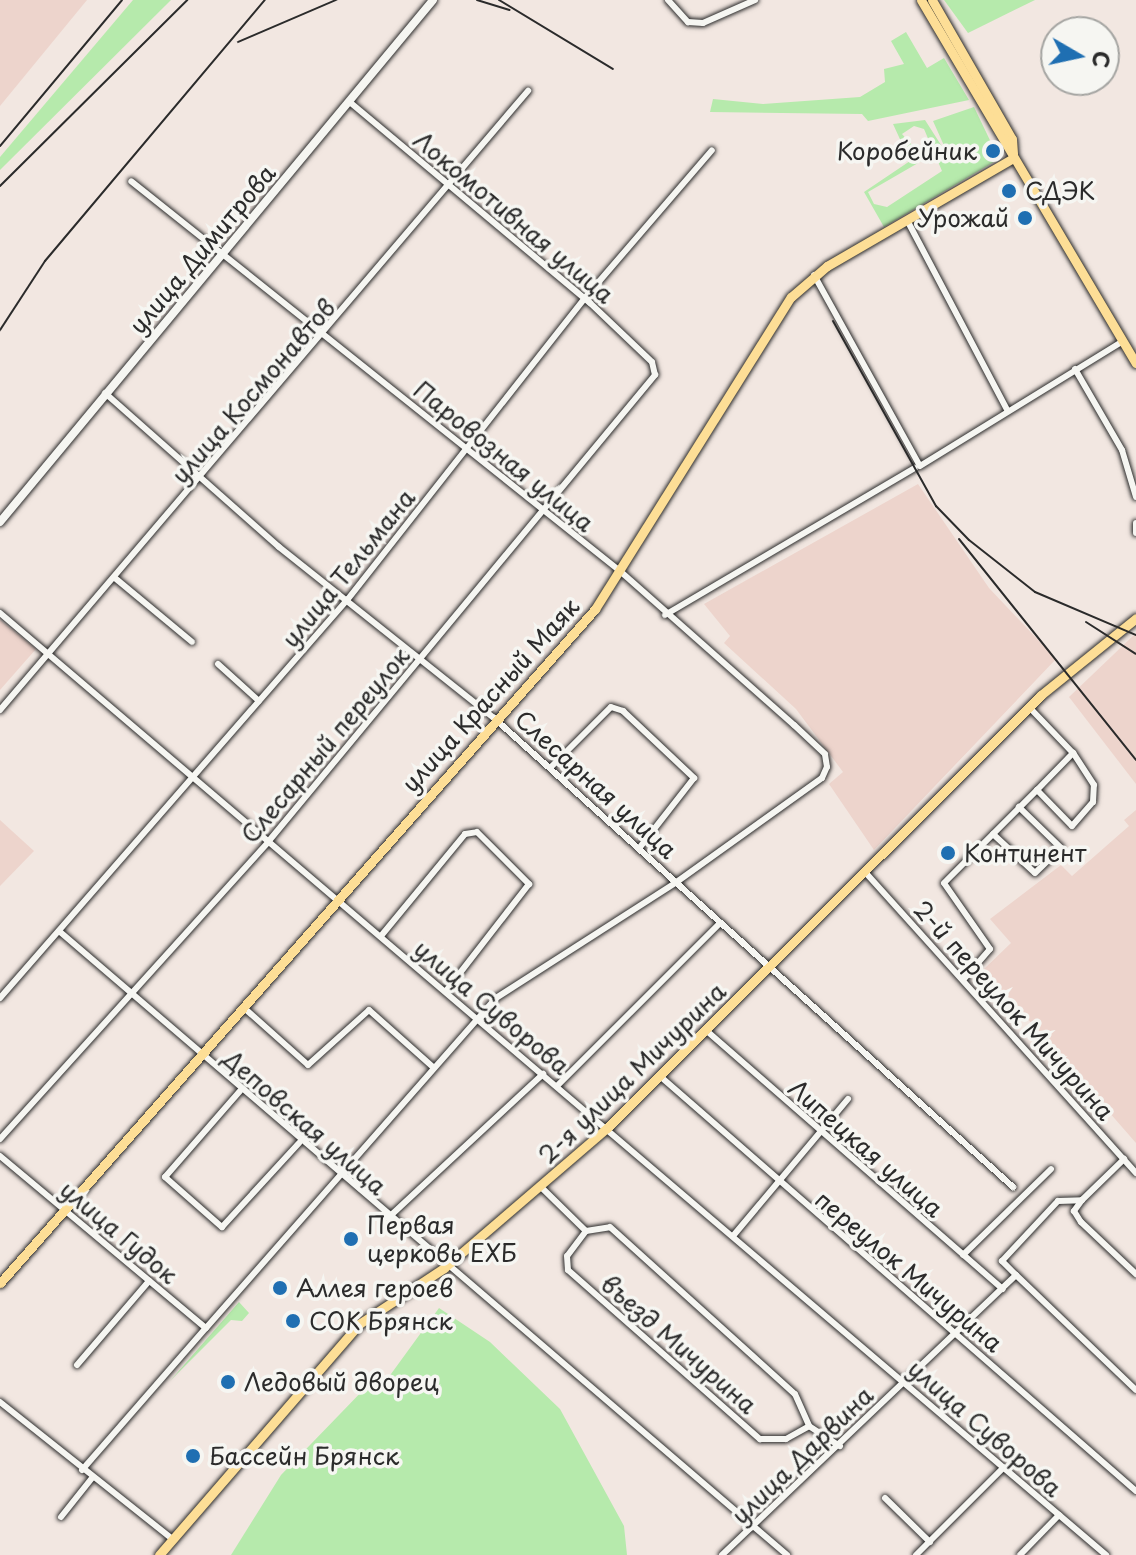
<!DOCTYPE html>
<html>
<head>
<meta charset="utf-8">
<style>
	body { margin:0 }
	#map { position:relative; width:1136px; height:1555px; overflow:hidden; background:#f2e7e1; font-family:"Playpen Sans",sans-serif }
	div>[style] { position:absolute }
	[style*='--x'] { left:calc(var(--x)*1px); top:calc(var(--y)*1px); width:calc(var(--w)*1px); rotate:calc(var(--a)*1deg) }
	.built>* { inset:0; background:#edd4cc }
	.green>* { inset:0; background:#b6eaac }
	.roads { filter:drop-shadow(0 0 2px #2b2b2b) drop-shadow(0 0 2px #2b2b2b) }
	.street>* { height:6px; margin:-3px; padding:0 3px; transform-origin:3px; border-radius:3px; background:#f6f6f2 }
	.secondary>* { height:8px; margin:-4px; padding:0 4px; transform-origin:4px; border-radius:4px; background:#f6f6f2 }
	.primary>* { height:9px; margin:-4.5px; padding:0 4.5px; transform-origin:4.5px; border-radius:4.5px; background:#fdde96 }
	.rail>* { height:2px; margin:-1px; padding:0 1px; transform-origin:1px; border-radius:1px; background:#2b2b2b }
	.dots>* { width:22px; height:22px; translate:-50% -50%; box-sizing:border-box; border:4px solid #f6f6f2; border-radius:50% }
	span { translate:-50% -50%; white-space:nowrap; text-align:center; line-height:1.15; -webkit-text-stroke:7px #f6f6f2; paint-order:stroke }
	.poi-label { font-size:24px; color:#2b2b2b }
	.right { translate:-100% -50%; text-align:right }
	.left { translate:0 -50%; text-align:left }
	.street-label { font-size:24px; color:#2b2b2b }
	.north { position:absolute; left:1040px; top:16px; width:80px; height:80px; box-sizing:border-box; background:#f6f6f2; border:2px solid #a5a5a2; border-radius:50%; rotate:99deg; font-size:22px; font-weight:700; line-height:32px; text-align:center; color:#2b2b2b }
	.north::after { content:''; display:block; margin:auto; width:28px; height:36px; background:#1f6fb2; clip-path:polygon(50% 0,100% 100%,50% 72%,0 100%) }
</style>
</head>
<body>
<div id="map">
	<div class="built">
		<div style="clip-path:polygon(0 0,87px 0,0 106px)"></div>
		<div style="clip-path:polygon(918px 484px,989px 588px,1056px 659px,874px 850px,829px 784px,843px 772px,796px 709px,724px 643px,730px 636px,704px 604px)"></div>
		<div style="clip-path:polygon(0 620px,36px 649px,0 690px)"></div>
		<div style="clip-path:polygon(1136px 633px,1136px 784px,1069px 697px)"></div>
		<div style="clip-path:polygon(1136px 810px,1136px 1143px,984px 969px,1011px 943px,990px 919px,1061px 865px,1072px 876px,1129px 826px,1124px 820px)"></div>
		<div style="clip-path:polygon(0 820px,34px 851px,0 886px)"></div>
	</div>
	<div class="green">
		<div style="clip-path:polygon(133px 0,171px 0,0 170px,0 157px)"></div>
		<div style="clip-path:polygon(944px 0,1035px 0,968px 33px)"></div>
		<div style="clip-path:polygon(906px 32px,927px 68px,944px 58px,969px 100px,868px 121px,862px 114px,710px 112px,713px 99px,763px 104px,860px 97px,885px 82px,884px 69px,904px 64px,891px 41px)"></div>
		<div style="clip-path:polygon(evenodd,974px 107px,999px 159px,884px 227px,864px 192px,910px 161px,893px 124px,925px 120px,950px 159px,933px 121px,974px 107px,914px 126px,924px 129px,942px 171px,887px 207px,874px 204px,868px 192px,925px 159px,902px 134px,914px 126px)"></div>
		<div style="clip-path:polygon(239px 1302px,249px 1313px,242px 1321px,231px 1320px,170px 1381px)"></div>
		<div style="clip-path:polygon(439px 1308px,490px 1342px,560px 1409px,624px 1526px,627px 1555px,231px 1555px,281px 1475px,369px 1384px,383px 1385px)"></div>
	</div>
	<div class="roads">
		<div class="street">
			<div style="--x:668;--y:0;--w:30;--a:48"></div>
			<div style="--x:688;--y:22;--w:15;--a:4"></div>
			<div style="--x:703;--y:23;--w:57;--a:-23.9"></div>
			<div style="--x:907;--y:220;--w:215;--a:62.2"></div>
			<div style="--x:814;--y:275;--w:218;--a:61"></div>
			<div style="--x:920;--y:466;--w:238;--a:-31.6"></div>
			<div style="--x:1075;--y:369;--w:94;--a:59.9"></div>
			<div style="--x:1122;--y:450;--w:49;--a:73.4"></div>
			<div style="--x:105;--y:393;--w:232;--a:41.5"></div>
			<div style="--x:279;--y:547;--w:275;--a:38.5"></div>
			<div style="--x:494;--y:718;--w:700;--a:42.1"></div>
			<div style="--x:1136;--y:523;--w:10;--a:90"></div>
			<div style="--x:115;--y:578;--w:100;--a:39.7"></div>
			<div style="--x:0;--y:613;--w:1453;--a:40.42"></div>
			<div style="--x:665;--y:615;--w:290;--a:-30.5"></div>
			<div style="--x:218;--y:664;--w:55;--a:42.1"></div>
			<div style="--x:0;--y:710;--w:814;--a:-49.54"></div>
			<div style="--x:550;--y:768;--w:86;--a:-45"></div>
			<div style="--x:611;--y:707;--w:13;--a:18"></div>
			<div style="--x:623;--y:711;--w:98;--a:43.3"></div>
			<div style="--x:694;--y:778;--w:88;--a:128"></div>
			<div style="--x:1037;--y:790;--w:52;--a:-45.8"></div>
			<div style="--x:993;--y:834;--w:57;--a:42.9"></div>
			<div style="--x:1035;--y:873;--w:36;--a:-44"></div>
			<div style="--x:1061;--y:848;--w:59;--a:-135.7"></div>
			<div style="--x:865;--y:872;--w:405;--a:48"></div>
			<div style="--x:59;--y:931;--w:959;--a:40.6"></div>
			<div style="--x:381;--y:936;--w:132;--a:-50.5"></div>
			<div style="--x:465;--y:834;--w:12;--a:-9"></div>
			<div style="--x:477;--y:832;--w:74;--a:45"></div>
			<div style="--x:529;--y:884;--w:135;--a:127.8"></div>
			<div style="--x:963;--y:980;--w:41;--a:-48.9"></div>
			<div style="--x:990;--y:949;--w:80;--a:-124.9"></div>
			<div style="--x:944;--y:883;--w:132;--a:-45"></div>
			<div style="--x:1037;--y:790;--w:50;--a:45.8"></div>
			<div style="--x:1072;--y:826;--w:32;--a:-49"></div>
			<div style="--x:1093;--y:802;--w:17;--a:-87"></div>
			<div style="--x:1094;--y:785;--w:38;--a:-123"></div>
			<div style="--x:1073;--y:753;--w:64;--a:-133.7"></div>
			<div style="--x:0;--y:998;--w:529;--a:-48.91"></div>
			<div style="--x:348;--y:599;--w:382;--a:-51.8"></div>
			<div style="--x:584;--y:299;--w:196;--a:-49.3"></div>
			<div style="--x:243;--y:1007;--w:87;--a:41.7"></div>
			<div style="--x:308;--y:1065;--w:82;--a:-42"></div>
			<div style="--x:369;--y:1010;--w:86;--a:41.7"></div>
			<div style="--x:708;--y:1032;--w:391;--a:41.1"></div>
			<div style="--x:661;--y:1077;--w:630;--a:41.07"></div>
			<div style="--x:557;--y:1086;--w:231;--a:-45"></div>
			<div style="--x:240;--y:1091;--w:114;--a:131.1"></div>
			<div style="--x:165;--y:1177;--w:76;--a:41.3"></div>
			<div style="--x:222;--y:1227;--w:114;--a:-47.5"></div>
			<div style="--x:0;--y:1139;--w:400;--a:-47.9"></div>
			<div style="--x:268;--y:842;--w:607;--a:-50.35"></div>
			<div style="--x:655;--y:375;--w:13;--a:-103"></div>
			<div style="--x:652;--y:362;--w:86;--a:-136.4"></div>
			<div style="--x:590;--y:303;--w:313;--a:-140.1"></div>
			<div style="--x:0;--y:1156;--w:268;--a:39.9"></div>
			<div style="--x:206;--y:1328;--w:439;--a:-48.7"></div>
			<div style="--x:496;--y:998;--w:216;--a:-32.7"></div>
			<div style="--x:678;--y:881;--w:177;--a:-35.6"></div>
			<div style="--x:822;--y:778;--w:12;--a:-66"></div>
			<div style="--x:827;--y:767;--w:13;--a:-99"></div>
			<div style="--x:825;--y:754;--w:42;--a:-136.9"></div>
			<div style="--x:794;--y:725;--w:232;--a:-138.5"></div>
			<div style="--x:620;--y:571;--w:625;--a:-141.43"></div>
			<div style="--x:541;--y:1187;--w:63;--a:44.4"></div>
			<div style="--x:586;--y:1231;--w:24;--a:-9"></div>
			<div style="--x:610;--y:1227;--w:249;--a:42.1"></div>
			<div style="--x:795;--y:1394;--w:35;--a:66"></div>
			<div style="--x:809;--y:1426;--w:37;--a:33"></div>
			<div style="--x:1082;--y:1200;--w:14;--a:126"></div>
			<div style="--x:1074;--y:1211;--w:13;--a:58"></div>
			<div style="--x:1081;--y:1222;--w:76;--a:43.4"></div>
			<div style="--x:388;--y:1218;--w:212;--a:-42.9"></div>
			<div style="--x:586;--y:1231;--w:31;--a:127"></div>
			<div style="--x:567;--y:1256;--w:14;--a:86"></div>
			<div style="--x:568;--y:1270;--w:256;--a:41.4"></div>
			<div style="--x:760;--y:1439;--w:26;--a:0"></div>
			<div style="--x:786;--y:1439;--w:26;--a:-29"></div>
			<div style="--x:733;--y:1236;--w:179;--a:-50"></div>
			<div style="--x:963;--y:1255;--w:123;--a:-44.3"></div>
			<div style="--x:1016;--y:1275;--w:166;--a:43.8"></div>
			<div style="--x:77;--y:1365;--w:111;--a:-49.4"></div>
			<div style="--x:0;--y:1402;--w:220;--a:38.5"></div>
			<div style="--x:82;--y:1470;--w:189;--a:-48.9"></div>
			<div style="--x:885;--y:1498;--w:63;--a:44.4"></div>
			<div style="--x:61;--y:1517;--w:50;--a:-51.5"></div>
			<div style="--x:722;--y:1555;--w:406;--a:-43.6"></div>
			<div style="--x:1016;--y:1275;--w:20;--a:-135"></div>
			<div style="--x:1002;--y:1261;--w:82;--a:-47"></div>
			<div style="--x:1058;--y:1201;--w:24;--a:-2"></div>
			<div style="--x:1082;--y:1200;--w:59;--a:-44.3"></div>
			<div style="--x:916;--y:1555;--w:124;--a:-45"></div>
			<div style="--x:1020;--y:1555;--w:56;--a:-45.7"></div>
		</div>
		<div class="secondary">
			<div style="--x:0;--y:522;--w:678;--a:-50.32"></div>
		</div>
		<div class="primary">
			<div style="--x:921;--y:0;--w:422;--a:59.4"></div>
			<div style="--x:932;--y:0;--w:160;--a:60.1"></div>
			<div style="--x:1012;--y:139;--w:15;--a:86"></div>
			<div style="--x:0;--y:1283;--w:899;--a:-48.56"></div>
			<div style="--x:595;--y:609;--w:368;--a:-57.9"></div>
			<div style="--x:791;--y:297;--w:48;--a:-40.7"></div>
			<div style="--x:827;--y:266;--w:215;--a:-30.1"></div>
			<div style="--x:159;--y:1555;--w:306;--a:-49.1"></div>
			<div style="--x:359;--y:1324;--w:102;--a:-33.4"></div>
			<div style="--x:444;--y:1268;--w:215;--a:-40.7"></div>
			<div style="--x:607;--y:1128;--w:613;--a:-44.93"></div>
			<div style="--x:1041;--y:695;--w:122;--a:-39"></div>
		</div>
	</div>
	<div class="rail">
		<div style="--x:477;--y:0;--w:34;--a:17"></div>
		<div style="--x:499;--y:0;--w:133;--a:31.2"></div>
		<div style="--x:238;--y:42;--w:107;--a:-23.2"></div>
		<div style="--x:0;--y:146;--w:190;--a:-50.1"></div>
		<div style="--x:0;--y:186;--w:264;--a:-44.8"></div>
		<div style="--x:833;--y:321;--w:212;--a:60.9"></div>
		<div style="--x:936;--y:506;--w:47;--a:45.9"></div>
		<div style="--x:969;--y:540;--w:84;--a:38.2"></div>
		<div style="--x:1035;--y:592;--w:110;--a:23.1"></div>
		<div style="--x:0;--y:330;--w:82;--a:-56.9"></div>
		<div style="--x:45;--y:261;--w:341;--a:-49.9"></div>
		<div style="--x:959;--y:539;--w:283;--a:51.3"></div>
		<div style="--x:1086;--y:622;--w:59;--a:32.6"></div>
	</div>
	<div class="dots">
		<div style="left:993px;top:151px;background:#1f6fb2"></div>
		<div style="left:1009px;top:191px;background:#1f6fb2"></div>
		<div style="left:1025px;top:218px;background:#1f6fb2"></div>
		<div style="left:948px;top:853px;background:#1f6fb2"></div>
		<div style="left:351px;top:1239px;background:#1f6fb2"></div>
		<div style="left:280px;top:1288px;background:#1f6fb2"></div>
		<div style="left:293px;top:1321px;background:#1f6fb2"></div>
		<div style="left:228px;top:1382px;background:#1f6fb2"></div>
		<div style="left:193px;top:1456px;background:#1f6fb2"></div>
	</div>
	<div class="poi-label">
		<span class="right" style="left:977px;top:151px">Коробейник</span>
		<span class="left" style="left:1025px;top:191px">СДЭК</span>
		<span class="right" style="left:1009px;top:218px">Урожай</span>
		<span class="left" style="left:964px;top:853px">Континент</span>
		<span class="left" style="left:367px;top:1239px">Первая<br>церковь ЕХБ</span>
		<span class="left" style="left:296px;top:1288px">Аллея героев</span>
		<span class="left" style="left:309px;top:1321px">СОК Брянск</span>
		<span class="left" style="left:244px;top:1382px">Ледовый дворец</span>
		<span class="left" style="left:209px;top:1456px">Бассейн Брянск</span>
	</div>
	<div class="street-label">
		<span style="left:514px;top:217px;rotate:40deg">Локомотивная улица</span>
		<span style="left:202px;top:249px;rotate:-50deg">улица Димитрова</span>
		<span style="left:253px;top:391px;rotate:-49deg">улица Космонавтов</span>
		<span style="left:504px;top:456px;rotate:39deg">Паровозная улица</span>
		<span style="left:348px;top:568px;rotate:-51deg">улица Тельмана</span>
		<span style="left:490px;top:695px;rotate:-48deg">улица Красный Маяк</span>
		<span style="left:325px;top:745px;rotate:-50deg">Слесарный переулок</span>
		<span style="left:596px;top:784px;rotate:42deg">Слесарная улица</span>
		<span style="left:492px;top:1007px;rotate:40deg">улица Суворова</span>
		<span style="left:1014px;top:1010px;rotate:48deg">2-й переулок Мичурина</span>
		<span style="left:632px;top:1073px;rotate:-44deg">2-я улица Мичурина</span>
		<span style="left:305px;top:1122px;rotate:41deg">Деповская улица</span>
		<span style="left:866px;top:1148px;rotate:41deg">Липецкая улица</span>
		<span style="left:119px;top:1232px;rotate:40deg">улица Гудок</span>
		<span style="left:909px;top:1271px;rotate:40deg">переулок Мичурина</span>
		<span style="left:679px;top:1344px;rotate:41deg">въезд Мичурина</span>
		<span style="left:985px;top:1428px;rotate:41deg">улица Суворова</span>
		<span style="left:802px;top:1455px;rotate:-44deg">улица Дарвина</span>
	</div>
	<div class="north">С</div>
</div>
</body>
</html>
